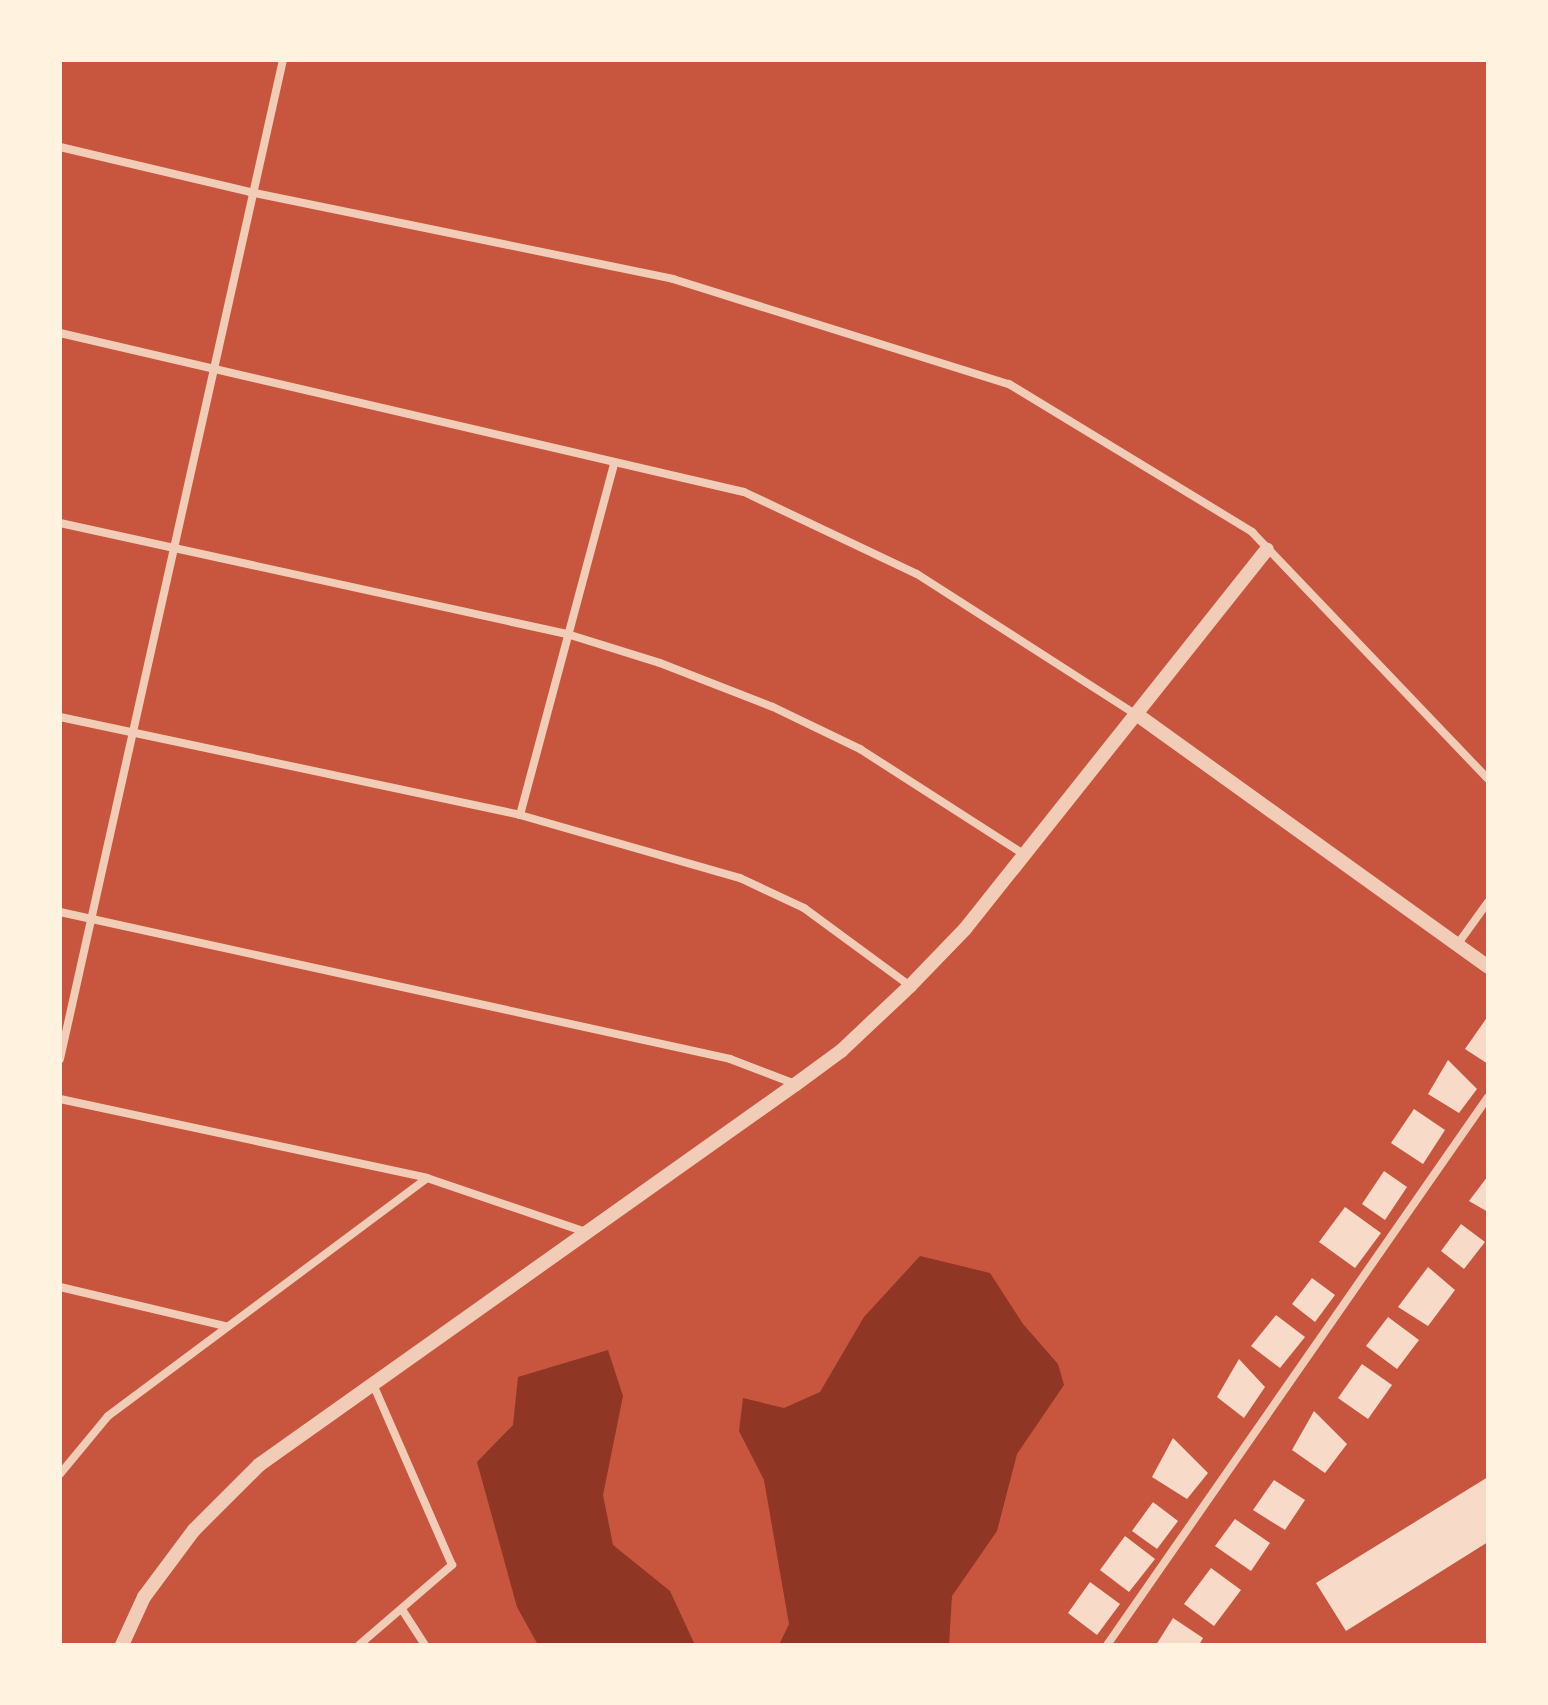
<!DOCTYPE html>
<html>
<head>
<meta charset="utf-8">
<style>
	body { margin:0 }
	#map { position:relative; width:1548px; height:1705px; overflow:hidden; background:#c8553d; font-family:Karla,sans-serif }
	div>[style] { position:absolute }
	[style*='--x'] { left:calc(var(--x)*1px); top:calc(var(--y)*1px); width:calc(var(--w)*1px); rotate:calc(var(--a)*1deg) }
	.water>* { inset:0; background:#8f3625 }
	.building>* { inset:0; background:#f7dbc8 }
	.minor>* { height:8px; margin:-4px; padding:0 4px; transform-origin:4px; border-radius:4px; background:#f1ccb7 }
	.tertiary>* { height:14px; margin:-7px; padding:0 7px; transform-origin:7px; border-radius:7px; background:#f1ccb7 }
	span { translate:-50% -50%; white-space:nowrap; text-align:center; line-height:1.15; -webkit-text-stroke:6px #fff3e0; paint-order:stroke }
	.frame { position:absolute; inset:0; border:62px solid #fff3e0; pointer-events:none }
</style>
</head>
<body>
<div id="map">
	<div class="water">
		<div style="clip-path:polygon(920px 1256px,990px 1273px,1023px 1324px,1058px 1364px,1064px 1385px,1017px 1454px,997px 1531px,952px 1596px,949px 1645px,779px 1645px,789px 1624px,764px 1480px,739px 1431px,743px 1398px,784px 1408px,820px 1392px,864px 1317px)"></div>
		<div style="clip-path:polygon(608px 1350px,623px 1396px,603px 1495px,613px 1545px,670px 1591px,695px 1645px,538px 1645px,517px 1607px,477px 1462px,513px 1425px,518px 1377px)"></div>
	</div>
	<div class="building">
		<div style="clip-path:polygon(1488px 1016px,1488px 1064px,1465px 1049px)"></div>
		<div style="clip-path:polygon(1448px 1060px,1477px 1089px,1459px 1113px,1428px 1094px)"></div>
		<div style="clip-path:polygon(1414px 1109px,1445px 1130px,1423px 1164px,1391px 1143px)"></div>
		<div style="clip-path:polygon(1384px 1171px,1407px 1187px,1385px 1220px,1362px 1204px)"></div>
		<div style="clip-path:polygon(1488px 1176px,1488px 1212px,1469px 1201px)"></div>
		<div style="clip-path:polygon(1345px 1207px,1381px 1233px,1355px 1268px,1319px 1242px)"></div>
		<div style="clip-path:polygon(1461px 1224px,1485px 1242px,1464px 1269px,1441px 1251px)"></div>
		<div style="clip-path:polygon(1428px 1267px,1455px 1290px,1428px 1326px,1398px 1307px)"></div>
		<div style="clip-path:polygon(1312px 1278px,1335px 1295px,1315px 1322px,1292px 1304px)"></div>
		<div style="clip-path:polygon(1276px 1315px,1305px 1337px,1280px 1368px,1251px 1346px)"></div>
		<div style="clip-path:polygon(1388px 1317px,1419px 1340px,1397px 1369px,1366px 1346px)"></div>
		<div style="clip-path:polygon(1239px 1359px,1265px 1387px,1244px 1418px,1217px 1397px)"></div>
		<div style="clip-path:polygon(1362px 1364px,1392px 1385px,1368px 1419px,1338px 1398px)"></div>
		<div style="clip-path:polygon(1314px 1411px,1347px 1444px,1325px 1473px,1292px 1450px)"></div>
		<div style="clip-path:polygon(1173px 1438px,1208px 1473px,1187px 1499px,1152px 1477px)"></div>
		<div style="clip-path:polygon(1488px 1477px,1488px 1542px,1346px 1631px,1316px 1583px)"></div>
		<div style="clip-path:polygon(1274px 1480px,1305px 1500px,1285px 1530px,1253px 1510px)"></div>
		<div style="clip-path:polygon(1153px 1502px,1178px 1521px,1157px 1549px,1132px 1531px)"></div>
		<div style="clip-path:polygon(1235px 1519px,1270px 1543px,1251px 1571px,1215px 1546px)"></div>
		<div style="clip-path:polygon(1125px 1536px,1155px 1559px,1129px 1592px,1100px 1570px)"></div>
		<div style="clip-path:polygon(1211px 1568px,1241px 1590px,1214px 1626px,1184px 1604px)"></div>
		<div style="clip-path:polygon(1090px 1582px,1120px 1604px,1097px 1635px,1068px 1613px)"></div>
		<div style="clip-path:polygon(1173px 1618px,1203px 1638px,1199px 1645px,1156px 1645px)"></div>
	</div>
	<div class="minor">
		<div style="--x:60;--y:147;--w:195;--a:13.3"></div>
		<div style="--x:250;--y:192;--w:432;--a:11.6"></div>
		<div style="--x:673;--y:279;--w:352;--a:17.4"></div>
		<div style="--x:1009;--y:384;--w:285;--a:31.3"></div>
		<div style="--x:1252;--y:532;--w:342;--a:46.3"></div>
		<div style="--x:60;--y:333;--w:702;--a:13.09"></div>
		<div style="--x:744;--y:492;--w:191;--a:25.4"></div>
		<div style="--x:917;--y:574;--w:261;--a:32.7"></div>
		<div style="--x:60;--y:523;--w:519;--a:12.35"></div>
		<div style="--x:567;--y:634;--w:97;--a:17.3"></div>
		<div style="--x:660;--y:663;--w:121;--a:21.3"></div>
		<div style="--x:773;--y:707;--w:97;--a:25.8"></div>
		<div style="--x:860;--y:749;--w:196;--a:32.7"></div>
		<div style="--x:60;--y:717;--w:470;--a:12"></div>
		<div style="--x:520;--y:815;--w:229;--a:16"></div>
		<div style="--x:740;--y:878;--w:71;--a:25.1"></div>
		<div style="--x:804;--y:908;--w:132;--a:36.3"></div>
		<div style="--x:520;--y:815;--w:363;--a:-75"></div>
		<div style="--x:60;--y:912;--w:686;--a:12.37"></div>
		<div style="--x:730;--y:1059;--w:70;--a:21"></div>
		<div style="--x:1457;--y:945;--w:53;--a:-54.2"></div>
		<div style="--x:60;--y:1059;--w:1024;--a:-77.42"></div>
		<div style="--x:60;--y:1099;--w:375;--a:12.1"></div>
		<div style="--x:427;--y:1178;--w:168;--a:18.8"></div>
		<div style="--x:60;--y:1287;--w:170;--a:13.3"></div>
		<div style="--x:60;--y:1474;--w:75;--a:-50.4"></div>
		<div style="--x:108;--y:1416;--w:398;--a:-36.7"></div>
		<div style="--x:403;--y:1611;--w:40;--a:57.1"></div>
		<div style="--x:359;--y:1645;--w:123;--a:-40.7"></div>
		<div style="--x:452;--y:1565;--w:197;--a:-113.6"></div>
		<div style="--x:1107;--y:1645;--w:667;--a:-55.19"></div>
	</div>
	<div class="tertiary">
		<div style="--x:1139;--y:716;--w:430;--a:35.7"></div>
		<div style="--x:122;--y:1645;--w:53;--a:-65.4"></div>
		<div style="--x:144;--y:1597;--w:84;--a:-53.3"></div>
		<div style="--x:194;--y:1530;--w:92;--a:-45"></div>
		<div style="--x:259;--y:1465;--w:658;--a:-35.36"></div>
		<div style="--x:796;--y:1084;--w:56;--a:-36.3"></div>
		<div style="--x:841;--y:1051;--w:95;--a:-43.3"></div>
		<div style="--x:910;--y:986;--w:79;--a:-46"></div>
		<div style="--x:965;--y:929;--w:485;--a:-51.5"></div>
	</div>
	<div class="frame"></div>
</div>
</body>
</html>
